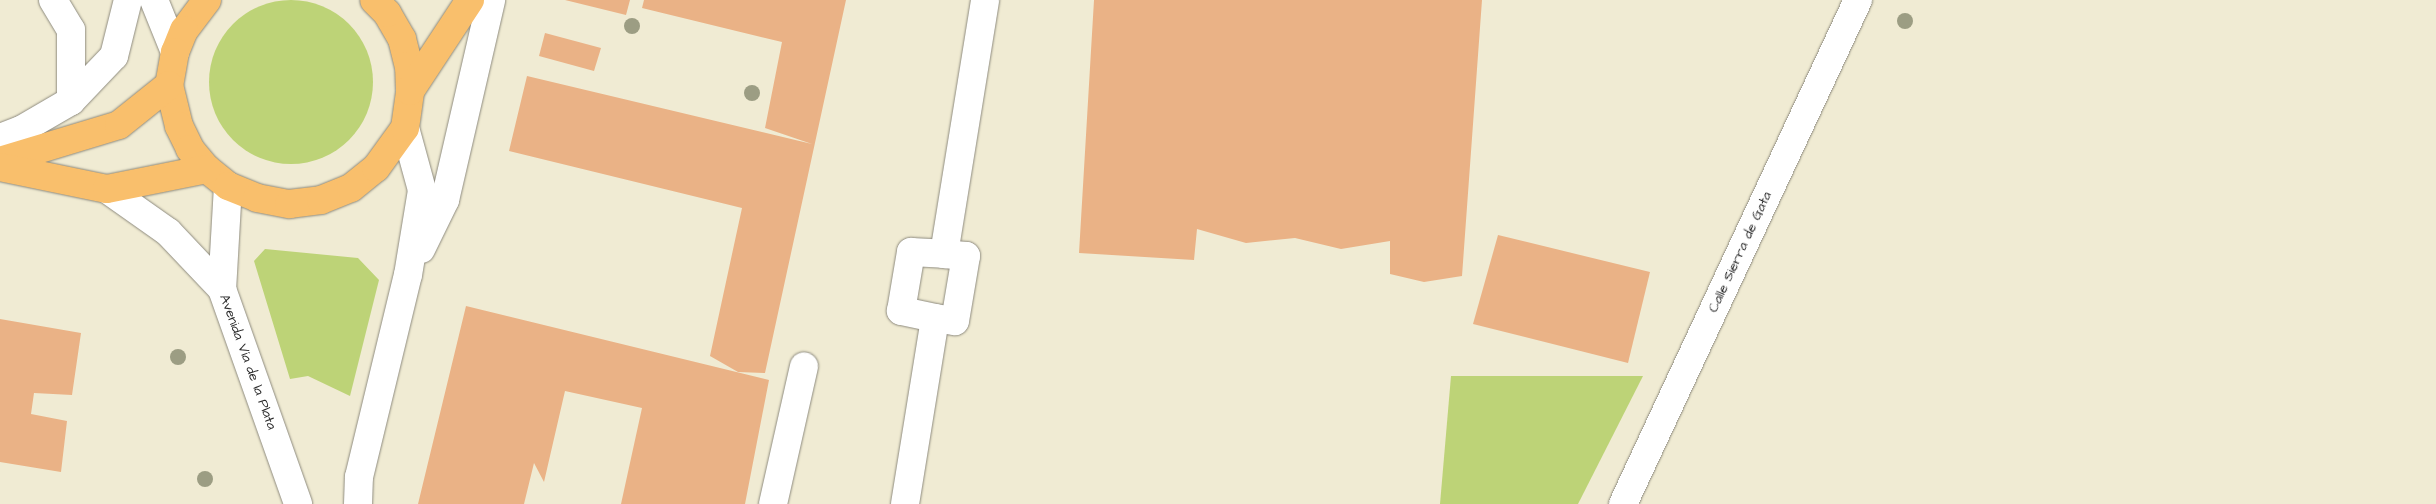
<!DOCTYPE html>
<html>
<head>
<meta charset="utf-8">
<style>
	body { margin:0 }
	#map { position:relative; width:2436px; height:504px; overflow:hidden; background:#f0ebd3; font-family:"Architects Daughter",sans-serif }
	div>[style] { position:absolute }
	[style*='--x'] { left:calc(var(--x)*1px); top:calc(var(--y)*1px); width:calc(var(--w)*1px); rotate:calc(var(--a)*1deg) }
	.green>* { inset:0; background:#bdd377 }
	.round { border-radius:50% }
	.building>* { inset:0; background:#eab286 }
	.roads { filter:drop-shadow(0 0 1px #8e8b7f) drop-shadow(0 0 1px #8e8b7f) }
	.street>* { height:28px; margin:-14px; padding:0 14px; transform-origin:14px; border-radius:14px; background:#fff }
	.primary>* { height:28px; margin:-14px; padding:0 14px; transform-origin:14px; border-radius:14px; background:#f9bf6c }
	.trees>* { width:16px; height:16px; margin:-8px; border-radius:50%; background:#9c9d83 }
	span { translate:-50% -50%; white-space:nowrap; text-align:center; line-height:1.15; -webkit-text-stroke:4px #fff; paint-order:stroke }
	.street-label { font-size:14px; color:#2b2b2b }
</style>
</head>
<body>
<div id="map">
	<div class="green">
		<div class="round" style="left:209px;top:0;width:164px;height:164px"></div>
		<div style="clip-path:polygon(265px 249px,358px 258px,379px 280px,350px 396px,308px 376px,290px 379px,254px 261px)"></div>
		<div style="clip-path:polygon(1451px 376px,1643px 376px,1578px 504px,1440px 504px)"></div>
	</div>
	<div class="building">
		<div style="clip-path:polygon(565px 0,630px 0,626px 15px)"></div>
		<div style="clip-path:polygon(644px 0,846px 0,765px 373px,738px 372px,710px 356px,742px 208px,509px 151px,527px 76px,812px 144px,765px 128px,782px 42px,642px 8px)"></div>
		<div style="clip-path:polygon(1094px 0,1482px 0,1462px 276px,1424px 282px,1390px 274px,1390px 241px,1341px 249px,1295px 238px,1246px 243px,1197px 229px,1194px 260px,1079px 253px)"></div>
		<div style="clip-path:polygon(545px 33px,601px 48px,594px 71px,539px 56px)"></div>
		<div style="clip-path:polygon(1498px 235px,1650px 272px,1628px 363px,1473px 324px)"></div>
		<div style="clip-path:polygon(466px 306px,769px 380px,745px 504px,621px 504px,642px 408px,565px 391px,544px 482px,534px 463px,524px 504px,418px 504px)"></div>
		<div style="clip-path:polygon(0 319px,81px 333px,72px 395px,34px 393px,31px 414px,67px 421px,61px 472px,0 462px)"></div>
	</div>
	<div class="roads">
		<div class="street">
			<div style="--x:53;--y:0;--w:35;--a:59"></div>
			<div style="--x:71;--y:30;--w:71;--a:90"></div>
			<div style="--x:154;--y:0;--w:56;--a:68"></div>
			<div style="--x:0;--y:138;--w:22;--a:-21"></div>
			<div style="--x:21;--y:130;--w:58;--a:-30.1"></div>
			<div style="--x:71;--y:101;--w:62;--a:-46.3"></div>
			<div style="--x:114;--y:56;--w:58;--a:-76"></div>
			<div style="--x:228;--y:186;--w:103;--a:93.3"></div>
			<div style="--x:222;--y:289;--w:228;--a:70.5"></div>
			<div style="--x:107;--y:189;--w:75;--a:35.2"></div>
			<div style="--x:168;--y:232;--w:79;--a:46.5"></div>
			<div style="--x:421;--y:249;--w:55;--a:-63.9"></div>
			<div style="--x:445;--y:200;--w:205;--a:-77"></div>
			<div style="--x:935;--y:318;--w:20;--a:9"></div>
			<div style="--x:955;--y:321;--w:66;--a:-80.4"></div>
			<div style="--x:966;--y:256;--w:22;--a:-175"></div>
			<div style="--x:358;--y:504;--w:27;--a:-88"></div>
			<div style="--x:359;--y:477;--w:208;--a:-76.4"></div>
			<div style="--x:408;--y:275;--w:86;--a:-80.6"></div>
			<div style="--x:422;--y:190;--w:64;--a:-105.3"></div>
			<div style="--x:773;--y:504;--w:141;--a:-77.3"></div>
			<div style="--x:905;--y:504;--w:188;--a:-80.8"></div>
			<div style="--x:935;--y:318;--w:35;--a:-168"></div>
			<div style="--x:901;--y:311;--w:60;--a:-80.4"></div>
			<div style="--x:911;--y:252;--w:33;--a:3"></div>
			<div style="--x:944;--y:254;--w:257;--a:-80.8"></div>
			<div style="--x:1623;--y:504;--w:556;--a:-65"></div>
		</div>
		<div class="primary">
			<div style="--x:207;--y:0;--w:38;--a:127"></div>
			<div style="--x:184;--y:30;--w:24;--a:112"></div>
			<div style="--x:175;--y:52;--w:34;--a:100"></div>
			<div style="--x:169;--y:85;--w:42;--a:76.3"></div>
			<div style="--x:179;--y:126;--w:25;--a:64"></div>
			<div style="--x:190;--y:149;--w:26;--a:50"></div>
			<div style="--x:207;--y:169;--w:27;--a:39"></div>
			<div style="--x:228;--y:186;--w:31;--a:22"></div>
			<div style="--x:257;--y:198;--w:33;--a:11"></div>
			<div style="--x:289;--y:204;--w:32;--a:-7"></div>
			<div style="--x:321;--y:200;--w:32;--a:-22"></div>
			<div style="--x:351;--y:188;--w:32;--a:-39"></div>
			<div style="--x:376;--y:168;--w:49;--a:-54.1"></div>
			<div style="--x:405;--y:128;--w:37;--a:-82"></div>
			<div style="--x:410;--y:91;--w:24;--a:-92"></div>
			<div style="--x:409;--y:67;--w:29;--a:-104"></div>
			<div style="--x:402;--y:39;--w:30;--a:-120"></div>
			<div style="--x:387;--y:13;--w:18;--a:-135"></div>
			<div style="--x:410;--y:91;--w:109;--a:-56.6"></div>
			<div style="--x:0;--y:161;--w:124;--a:-16.8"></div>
			<div style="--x:119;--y:125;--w:64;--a:-38.7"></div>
			<div style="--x:0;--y:167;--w:109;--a:11.6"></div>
			<div style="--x:107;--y:189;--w:102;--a:-11.3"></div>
		</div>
	</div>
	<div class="trees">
		<div style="left:1905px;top:21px"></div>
		<div style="left:632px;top:26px"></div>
		<div style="left:752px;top:93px"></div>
		<div style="left:178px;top:357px"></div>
		<div style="left:205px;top:479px"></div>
	</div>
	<div class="street-label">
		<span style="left:1740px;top:252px;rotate:-65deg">Calle Sierra de Gata</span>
		<span style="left:248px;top:362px;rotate:70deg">Avenida Vía de la Plata</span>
	</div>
</div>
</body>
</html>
